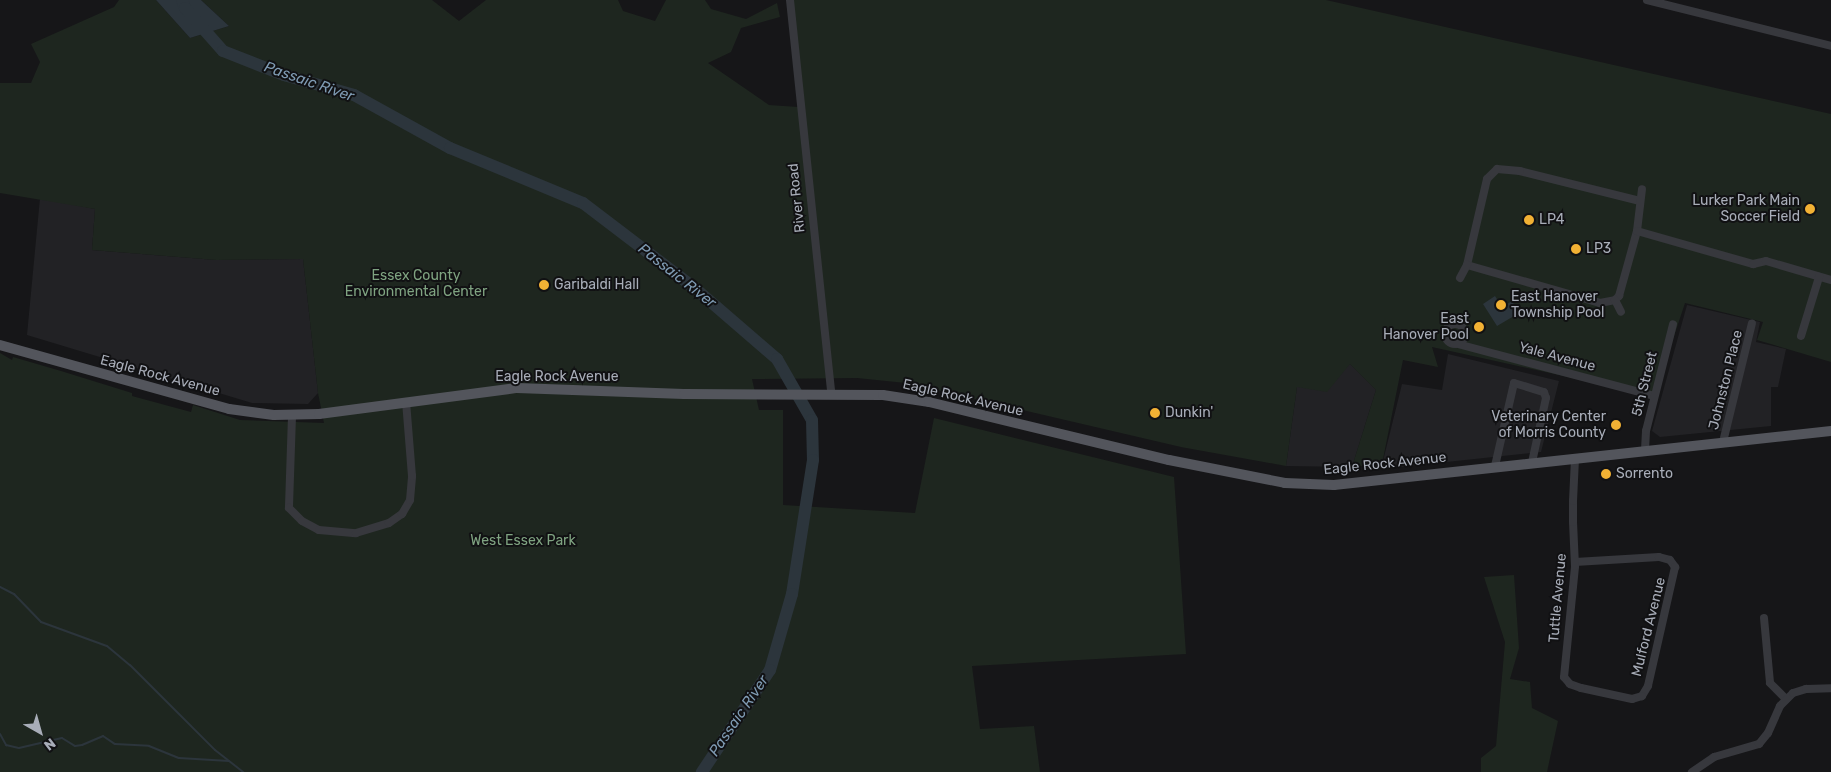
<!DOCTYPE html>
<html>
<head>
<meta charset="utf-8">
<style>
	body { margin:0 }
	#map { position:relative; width:1831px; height:772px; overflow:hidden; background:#161618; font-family:Rubik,sans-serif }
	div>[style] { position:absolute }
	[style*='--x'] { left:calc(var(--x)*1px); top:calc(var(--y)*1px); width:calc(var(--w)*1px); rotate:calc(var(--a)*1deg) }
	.built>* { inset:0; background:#222225 }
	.green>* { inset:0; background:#1e261f }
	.water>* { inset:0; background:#2c353c }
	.stream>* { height:2px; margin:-1px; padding:0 1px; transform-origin:1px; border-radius:1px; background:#2c353c }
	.river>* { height:12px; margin:-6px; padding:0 6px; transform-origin:6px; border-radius:6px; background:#2c353c }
	.minor>* { height:8px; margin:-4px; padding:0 4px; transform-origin:4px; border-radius:4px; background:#37383d }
	.minor>.ring { margin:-4px; padding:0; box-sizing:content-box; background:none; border:8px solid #37383d; border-radius:50% }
	.major>* { height:10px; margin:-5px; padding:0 5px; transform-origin:5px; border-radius:5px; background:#53555c }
	.dots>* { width:14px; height:14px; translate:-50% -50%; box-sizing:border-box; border:2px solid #111113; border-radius:50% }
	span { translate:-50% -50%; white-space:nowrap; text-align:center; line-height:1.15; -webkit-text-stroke:4px #111113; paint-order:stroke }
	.street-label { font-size:14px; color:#a8adb8 }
	.poi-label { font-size:14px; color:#a8adb8 }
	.right { translate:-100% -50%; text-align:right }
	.left { translate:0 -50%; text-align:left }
	.park-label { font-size:14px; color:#7fa381 }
	.water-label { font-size:15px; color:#7f9bb3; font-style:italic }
	.north { position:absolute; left:15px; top:707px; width:50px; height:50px; -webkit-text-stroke:4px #111113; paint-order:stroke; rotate:142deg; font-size:14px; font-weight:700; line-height:20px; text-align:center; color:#a8adb8 }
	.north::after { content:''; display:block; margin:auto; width:18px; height:22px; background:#a8adb8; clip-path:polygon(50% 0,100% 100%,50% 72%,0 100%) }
</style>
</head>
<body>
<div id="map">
	<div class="built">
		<div style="clip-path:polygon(40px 198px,95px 209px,92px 250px,216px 260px,303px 259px,318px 393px,308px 404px,252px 403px,27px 335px)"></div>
		<div style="clip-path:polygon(1687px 305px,1760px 322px,1756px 342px,1786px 349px,1778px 387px,1771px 387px,1771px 426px,1660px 437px,1652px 431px)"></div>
		<div style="clip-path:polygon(1448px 354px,1559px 381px,1541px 452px,1381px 469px,1402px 384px,1442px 390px)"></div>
		<div style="clip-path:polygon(1350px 364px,1376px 390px,1352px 467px,1286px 466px,1297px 387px)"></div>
	</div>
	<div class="green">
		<div style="clip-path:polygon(119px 0,156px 0,190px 38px,229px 26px,201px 0,432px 0,459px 21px,486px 0,618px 0,623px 11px,655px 21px,666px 0,705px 0,711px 9px,746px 19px,777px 3px,780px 17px,741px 28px,731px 52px,708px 63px,769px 105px,798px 107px,788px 0,1326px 0,1831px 114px,1831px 362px,1757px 340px,1763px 322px,1685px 303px,1654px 396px,1432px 347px,1438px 367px,1403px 360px,1382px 464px,1352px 467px,1376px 390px,1350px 364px,1327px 392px,1297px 387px,1286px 466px,1181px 447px,906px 383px,857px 378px,752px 379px,759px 410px,783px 410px,783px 505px,915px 513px,934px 418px,1174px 477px,1186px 654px,972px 666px,980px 729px,1034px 726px,1040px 772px,0 772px,0 353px,12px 360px,13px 357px,61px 371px,132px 393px,132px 396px,191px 412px,193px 405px,240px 420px,324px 423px,318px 393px,303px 259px,216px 260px,92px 250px,95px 209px,0 193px,0 83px,31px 83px,40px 62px,31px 44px,114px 7px)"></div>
		<div style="clip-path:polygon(1514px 575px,1519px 648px,1510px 679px,1530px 682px,1532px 708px,1558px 721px,1547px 772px,1481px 772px,1481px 758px,1496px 746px,1505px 642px,1484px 577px)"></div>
	</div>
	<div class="water">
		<div style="clip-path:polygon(156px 0,201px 0,229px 26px,190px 38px)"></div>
		<div style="clip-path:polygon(1495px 296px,1502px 307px,1512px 301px,1519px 313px,1497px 326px,1483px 304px)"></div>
	</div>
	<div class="stream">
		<div style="--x:0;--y:587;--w:16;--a:27"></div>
		<div style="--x:14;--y:594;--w:39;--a:46"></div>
		<div style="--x:41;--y:622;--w:70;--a:20"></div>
		<div style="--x:107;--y:646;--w:30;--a:40"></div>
		<div style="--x:130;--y:665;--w:120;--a:45"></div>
		<div style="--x:215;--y:750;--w:36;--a:38"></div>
		<div style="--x:0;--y:734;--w:13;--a:61"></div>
		<div style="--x:6;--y:745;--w:13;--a:13"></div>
		<div style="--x:19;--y:748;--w:44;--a:-13.1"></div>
		<div style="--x:62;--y:738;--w:15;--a:32"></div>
		<div style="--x:75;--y:746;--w:7;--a:-8"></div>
		<div style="--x:82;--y:745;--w:23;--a:-23"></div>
		<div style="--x:103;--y:736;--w:14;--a:34"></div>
		<div style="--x:115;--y:744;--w:34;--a:3"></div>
		<div style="--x:149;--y:746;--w:32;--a:22"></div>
		<div style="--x:179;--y:758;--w:50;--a:3.4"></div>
	</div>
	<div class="river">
		<div style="--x:182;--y:0;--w:9;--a:69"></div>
		<div style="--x:185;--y:8;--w:57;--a:48.5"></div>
		<div style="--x:223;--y:51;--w:66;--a:21.5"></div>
		<div style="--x:284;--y:75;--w:73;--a:15.9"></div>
		<div style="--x:354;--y:95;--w:110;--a:28.9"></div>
		<div style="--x:450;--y:148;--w:144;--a:22.5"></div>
		<div style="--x:583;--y:203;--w:143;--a:37.3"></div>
		<div style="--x:697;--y:290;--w:106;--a:40.8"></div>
		<div style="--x:777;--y:359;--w:70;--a:60.2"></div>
		<div style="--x:812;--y:420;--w:40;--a:88.6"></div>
		<div style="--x:813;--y:460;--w:136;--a:98.9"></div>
		<div style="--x:792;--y:594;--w:79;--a:106.1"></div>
		<div style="--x:770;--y:670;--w:123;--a:123.7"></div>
	</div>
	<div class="minor">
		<div style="--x:790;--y:0;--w:395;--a:84"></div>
		<div style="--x:1647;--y:0;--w:190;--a:14"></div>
		<div style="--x:1640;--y:201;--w:124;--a:-166"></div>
		<div style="--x:1520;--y:171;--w:23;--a:-175"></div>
		<div style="--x:1497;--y:169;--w:14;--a:135"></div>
		<div style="--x:1487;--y:179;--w:88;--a:103.1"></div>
		<div style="--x:1467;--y:265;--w:138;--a:15.9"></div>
		<div style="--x:1600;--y:303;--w:15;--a:-11"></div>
		<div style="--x:1615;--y:300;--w:6;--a:-45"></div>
		<div style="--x:1619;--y:296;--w:67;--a:-74.5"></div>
		<div style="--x:1637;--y:231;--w:42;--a:-83.2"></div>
		<div style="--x:1637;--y:231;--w:121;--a:15.9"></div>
		<div style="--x:1753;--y:264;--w:13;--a:-13"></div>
		<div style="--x:1766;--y:261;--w:68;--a:16.3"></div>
		<div style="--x:1460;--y:278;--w:15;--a:-62"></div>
		<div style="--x:1615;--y:300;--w:13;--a:63"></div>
		<div class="ring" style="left:1445px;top:324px;width:12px;height:12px"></div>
		<div style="--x:1801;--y:336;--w:62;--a:-73"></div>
		<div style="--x:1454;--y:343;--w:207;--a:14.8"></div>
		<div style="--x:292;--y:416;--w:92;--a:91.9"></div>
		<div style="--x:289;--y:508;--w:18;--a:45"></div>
		<div style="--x:302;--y:521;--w:19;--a:28"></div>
		<div style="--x:319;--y:530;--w:37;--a:5"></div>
		<div style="--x:356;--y:533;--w:34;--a:-17"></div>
		<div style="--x:389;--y:523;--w:16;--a:-35"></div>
		<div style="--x:402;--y:514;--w:16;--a:-60"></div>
		<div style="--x:410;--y:500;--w:24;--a:-85"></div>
		<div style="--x:412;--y:476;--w:74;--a:-94.6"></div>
		<div style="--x:1723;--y:442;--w:122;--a:-76.3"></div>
		<div style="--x:1645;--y:450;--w:19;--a:-87"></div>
		<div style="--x:1646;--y:431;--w:110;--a:-75.8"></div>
		<div style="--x:1495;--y:466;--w:85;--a:-77.1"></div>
		<div style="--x:1514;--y:383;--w:31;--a:17"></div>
		<div style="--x:1544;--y:392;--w:6;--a:72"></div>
		<div style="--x:1546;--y:398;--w:66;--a:102.3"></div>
		<div style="--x:1575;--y:562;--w:84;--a:-3.4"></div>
		<div style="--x:1659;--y:557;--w:11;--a:15"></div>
		<div style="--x:1670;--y:560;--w:9;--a:54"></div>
		<div style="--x:1675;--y:567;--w:122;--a:102.8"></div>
		<div style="--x:1648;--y:686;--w:12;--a:121"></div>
		<div style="--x:1642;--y:696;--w:10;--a:163"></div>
		<div style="--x:1632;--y:699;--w:52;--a:-167.8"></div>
		<div style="--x:1581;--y:688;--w:12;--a:-160"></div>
		<div style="--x:1570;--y:684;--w:9;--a:-131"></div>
		<div style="--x:1564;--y:677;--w:112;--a:-84.3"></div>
		<div style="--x:1575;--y:566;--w:44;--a:-92.6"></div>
		<div style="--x:1573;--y:522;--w:21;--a:-90"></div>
		<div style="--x:1573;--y:501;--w:43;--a:-87.3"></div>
		<div style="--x:1764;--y:618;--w:65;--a:84.7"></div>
		<div style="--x:1770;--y:683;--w:23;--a:45"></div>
		<div style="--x:1692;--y:772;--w:27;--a:-34"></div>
		<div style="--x:1714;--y:757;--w:47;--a:-16.1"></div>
		<div style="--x:1759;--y:744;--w:14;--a:-51"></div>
		<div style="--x:1768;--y:733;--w:30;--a:-66"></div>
		<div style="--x:1780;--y:706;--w:18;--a:-45"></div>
		<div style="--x:1793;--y:693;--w:14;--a:-17"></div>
		<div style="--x:1806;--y:689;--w:25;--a:-2"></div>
	</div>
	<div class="major">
		<div style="--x:0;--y:345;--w:238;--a:15.6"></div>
		<div style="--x:229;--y:409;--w:45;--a:7.6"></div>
		<div style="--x:274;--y:415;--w:45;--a:-1.3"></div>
		<div style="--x:319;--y:414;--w:200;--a:-7.5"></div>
		<div style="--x:517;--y:388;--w:167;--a:2.1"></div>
		<div style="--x:684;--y:394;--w:199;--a:0.3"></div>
		<div style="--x:883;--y:395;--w:47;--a:8.7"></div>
		<div style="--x:929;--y:402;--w:247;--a:13.6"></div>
		<div style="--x:1169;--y:460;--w:118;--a:11.2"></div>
		<div style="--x:1285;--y:483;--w:49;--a:2.3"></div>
		<div style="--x:1334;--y:485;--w:500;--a:-6.2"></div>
	</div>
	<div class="dots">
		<div style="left:1810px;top:209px;background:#f2b134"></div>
		<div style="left:1529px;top:220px;background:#f2b134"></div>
		<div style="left:1576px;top:249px;background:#f2b134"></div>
		<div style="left:544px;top:285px;background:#f2b134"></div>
		<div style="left:1501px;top:305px;background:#f2b134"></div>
		<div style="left:1479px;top:327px;background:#f2b134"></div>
		<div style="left:1155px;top:413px;background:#f2b134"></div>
		<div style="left:1616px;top:425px;background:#f2b134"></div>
		<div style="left:1606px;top:474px;background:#f2b134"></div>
	</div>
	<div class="street-label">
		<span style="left:797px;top:198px;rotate:-96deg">River Road</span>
		<span style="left:1557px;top:357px;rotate:15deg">Yale Avenue</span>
		<span style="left:160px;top:376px;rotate:15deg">Eagle Rock Avenue</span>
		<span style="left:557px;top:377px">Eagle Rock Avenue</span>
		<span style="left:1726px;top:380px;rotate:-76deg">Johnston Place</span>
		<span style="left:1645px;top:384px;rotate:-76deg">5th Street</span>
		<span style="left:963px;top:398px;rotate:13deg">Eagle Rock Avenue</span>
		<span style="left:1385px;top:464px;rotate:-6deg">Eagle Rock Avenue</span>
		<span style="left:1558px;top:598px;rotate:-85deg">Tuttle Avenue</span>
		<span style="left:1649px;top:627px;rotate:-76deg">Mulford Avenue</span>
	</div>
	<div class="poi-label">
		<span class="right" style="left:1800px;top:209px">Lurker Park Main<br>Soccer Field</span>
		<span class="left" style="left:1539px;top:220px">LP4</span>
		<span class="left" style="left:1586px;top:249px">LP3</span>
		<span class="left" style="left:554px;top:285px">Garibaldi Hall</span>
		<span class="left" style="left:1511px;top:305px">East Hanover<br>Township Pool</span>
		<span class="right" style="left:1469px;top:327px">East<br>Hanover Pool</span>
		<span class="left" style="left:1165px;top:413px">Dunkin'</span>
		<span class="right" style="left:1606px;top:425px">Veterinary Center<br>of Morris County</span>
		<span class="left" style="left:1616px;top:474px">Sorrento</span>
	</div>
	<div class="park-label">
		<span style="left:416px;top:284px">Essex County<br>Environmental Center</span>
		<span style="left:523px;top:541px">West Essex Park</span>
	</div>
	<div class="water-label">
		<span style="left:309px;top:82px;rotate:19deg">Passaic River</span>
		<span style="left:677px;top:276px;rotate:38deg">Passaic River</span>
		<span style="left:739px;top:716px;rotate:-56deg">Passaic River</span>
	</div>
	<div class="north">N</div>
</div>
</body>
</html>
